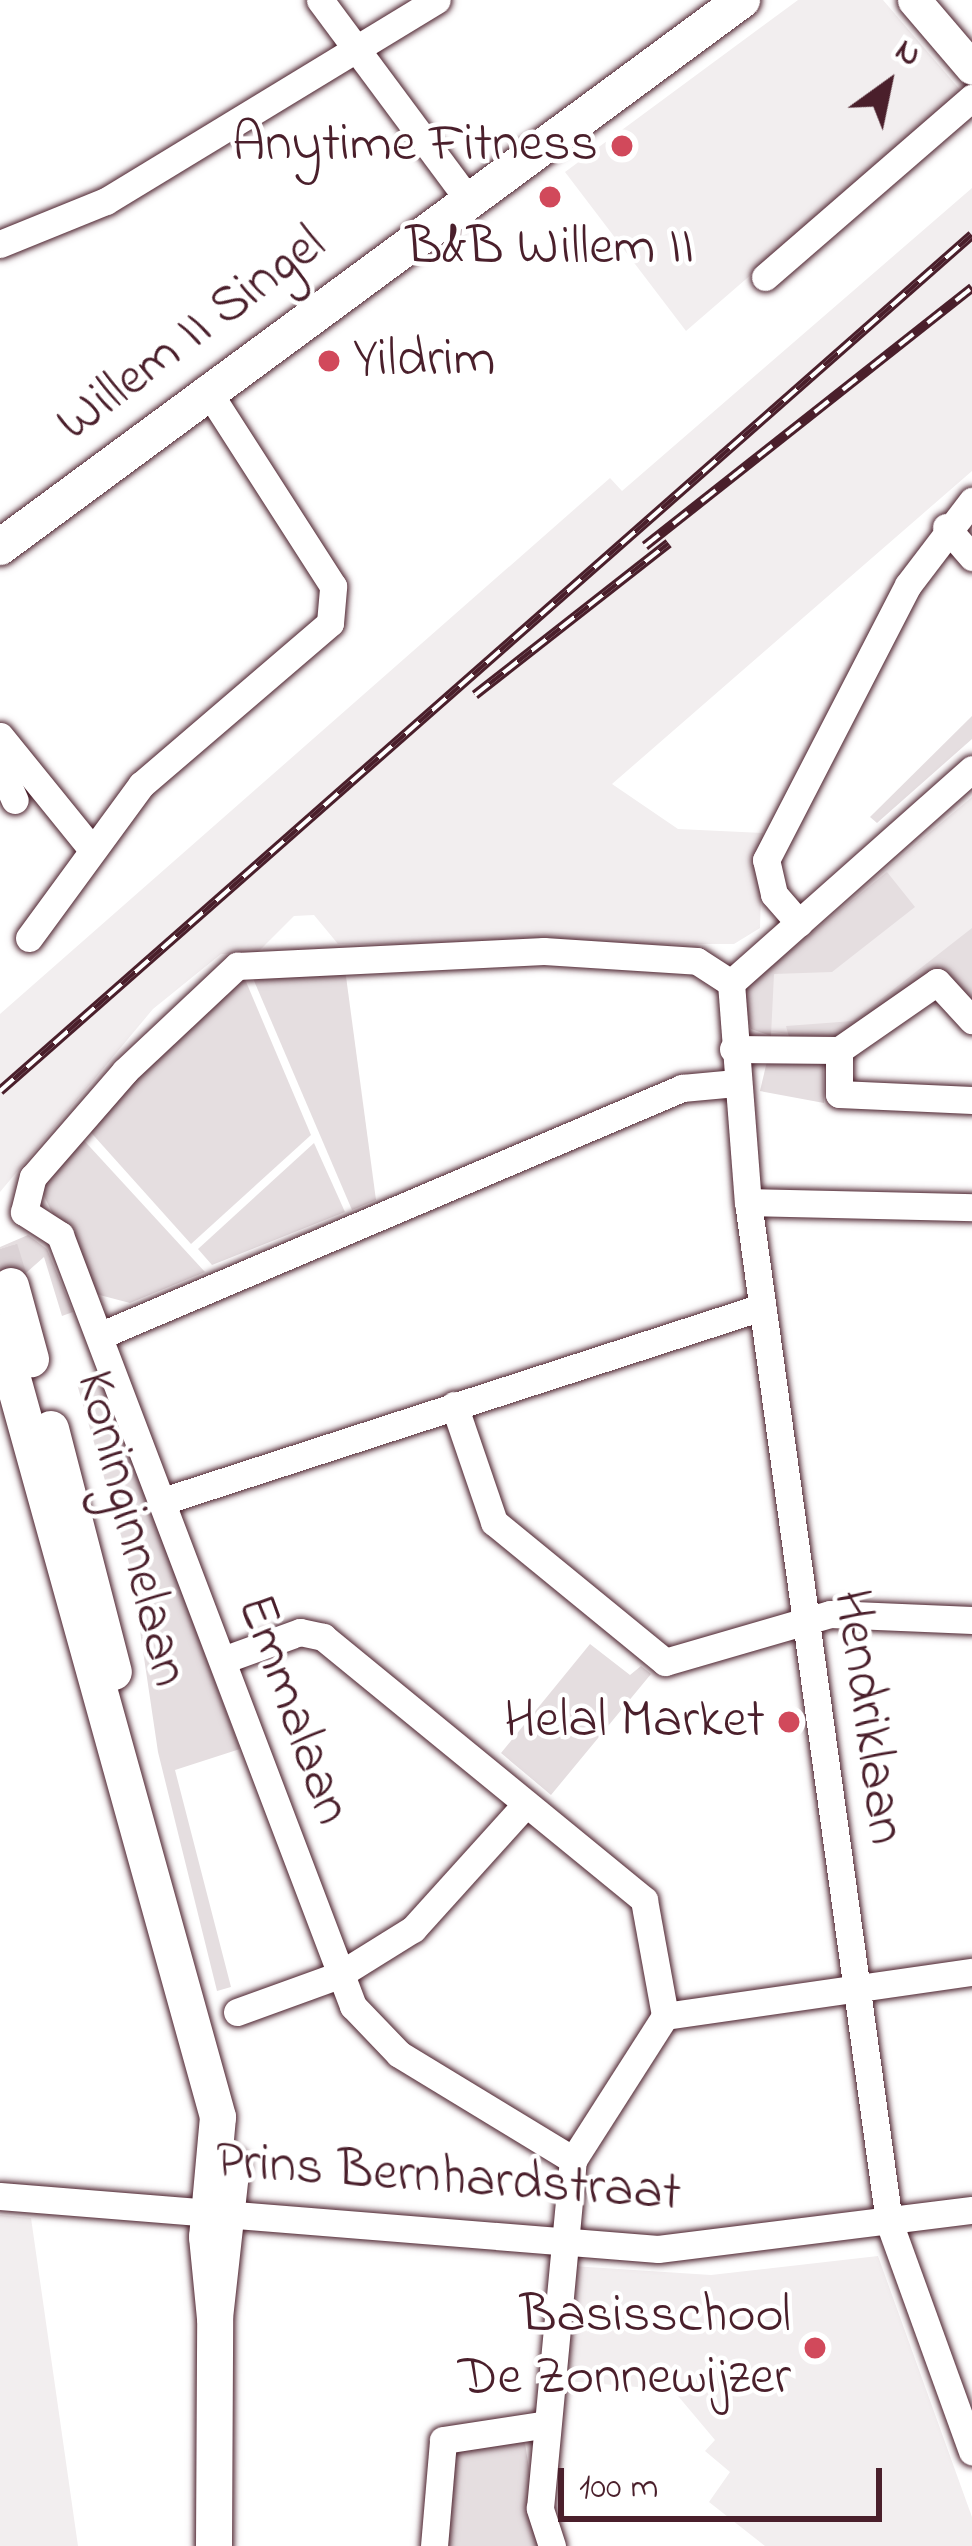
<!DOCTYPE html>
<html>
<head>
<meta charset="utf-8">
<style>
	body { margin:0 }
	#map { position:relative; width:972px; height:2546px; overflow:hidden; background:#fff; font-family:"Indie Flower",sans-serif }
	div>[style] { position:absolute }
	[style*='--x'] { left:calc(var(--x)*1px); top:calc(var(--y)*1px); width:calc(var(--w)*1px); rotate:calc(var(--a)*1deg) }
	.built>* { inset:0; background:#f2eeef }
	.green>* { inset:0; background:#e5dee0 }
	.secondary-tunnel>* { height:36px; margin-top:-18px; transform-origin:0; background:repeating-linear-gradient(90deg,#dbd2d5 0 36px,transparent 0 54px) }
	.roads { filter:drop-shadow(0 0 3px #4a1f2b) drop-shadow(0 0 3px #4a1f2b) }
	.minor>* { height:27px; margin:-13.5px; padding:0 13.5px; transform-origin:13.5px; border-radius:13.5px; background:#fff }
	.tertiary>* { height:33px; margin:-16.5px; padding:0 16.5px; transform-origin:16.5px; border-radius:16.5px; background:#fff }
	.secondary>* { height:36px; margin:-18px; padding:0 18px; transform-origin:18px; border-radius:18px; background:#fff }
	.rail>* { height:10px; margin-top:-5px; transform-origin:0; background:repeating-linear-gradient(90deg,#fff 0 18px,#4a1f2b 0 36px); box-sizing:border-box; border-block:3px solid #4a1f2b }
	.dots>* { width:33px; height:33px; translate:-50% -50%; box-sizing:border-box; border:6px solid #fff; border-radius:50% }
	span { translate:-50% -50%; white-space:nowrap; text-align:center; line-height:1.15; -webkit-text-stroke:9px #fff; paint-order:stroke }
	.poi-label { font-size:54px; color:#4a1f2b }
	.right { translate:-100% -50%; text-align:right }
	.left { translate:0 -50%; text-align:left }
	.street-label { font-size:54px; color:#4a1f2b }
	.north { position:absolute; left:828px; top:24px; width:120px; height:120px; -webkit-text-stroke:9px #fff; paint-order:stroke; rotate:33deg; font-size:33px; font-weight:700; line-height:48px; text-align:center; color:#4a1f2b }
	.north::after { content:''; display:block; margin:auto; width:42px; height:54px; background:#4a1f2b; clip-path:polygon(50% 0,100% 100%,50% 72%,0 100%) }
	.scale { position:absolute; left:558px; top:2468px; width:324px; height:54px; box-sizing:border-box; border:6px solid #4a1f2b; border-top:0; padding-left:15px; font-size:36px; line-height:42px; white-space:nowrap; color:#4a1f2b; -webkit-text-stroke:9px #fff; paint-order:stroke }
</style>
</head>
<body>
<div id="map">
	<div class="built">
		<div style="clip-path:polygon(798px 0,883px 0,962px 92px,686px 331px,565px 172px)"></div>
		<div style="clip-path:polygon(972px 188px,972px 471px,612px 784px,678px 829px,763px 833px,760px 928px,734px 944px,338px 944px,314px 915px,294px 916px,257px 953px,221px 954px,153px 1009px,0 1192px,0 1014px,610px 478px,622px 491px)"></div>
		<div style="clip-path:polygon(972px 797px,972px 1002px,950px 980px,836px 1040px,751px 1029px,741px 991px)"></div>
		<div style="clip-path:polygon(0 2215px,31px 2218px,78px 2546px,0 2546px)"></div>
		<div style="clip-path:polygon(878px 2256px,972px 2517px,972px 2546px,765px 2546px,709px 2502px,730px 2472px,705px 2451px,715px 2440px,673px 2390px,566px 2381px,572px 2266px,711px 2275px)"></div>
	</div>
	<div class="green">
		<div style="clip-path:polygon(972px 716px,972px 739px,877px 823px,870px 817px)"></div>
		<div style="clip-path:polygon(887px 872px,915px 907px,832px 972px,774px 974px,771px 1036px,751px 1029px,741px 991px)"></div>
		<div style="clip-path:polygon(972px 928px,972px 1006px,951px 982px,836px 1040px,789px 1037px,786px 1026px,853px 1021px)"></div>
		<div style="clip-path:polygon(345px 969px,376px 1200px,352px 1210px,252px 976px)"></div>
		<div style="clip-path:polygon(244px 977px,311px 1135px,191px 1244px,86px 1127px,205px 999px)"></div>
		<div style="clip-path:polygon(767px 1061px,823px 1064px,824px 1103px,760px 1091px)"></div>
		<div style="clip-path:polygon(79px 1135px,205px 1272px,130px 1303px,92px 1293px,39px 1186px)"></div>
		<div style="clip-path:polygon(314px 1143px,345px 1212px,212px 1265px,198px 1249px)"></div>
		<div style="clip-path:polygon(28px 1235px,47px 1249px,73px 1312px,62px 1316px,44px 1257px,0 1296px,0 1247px)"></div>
		<div style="clip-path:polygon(101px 1377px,240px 1749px,175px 1770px,231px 1987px,217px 1991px,158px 1752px,131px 1570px,77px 1384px)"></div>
		<div style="clip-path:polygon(590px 1644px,630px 1675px,641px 1666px,651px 1674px,551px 1795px,501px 1753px)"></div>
		<div style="clip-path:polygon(525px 2443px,541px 2546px,447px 2546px,452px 2444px)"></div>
	</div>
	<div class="secondary-tunnel">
		<div style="--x:0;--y:1249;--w:39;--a:73"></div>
	</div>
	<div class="roads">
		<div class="minor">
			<div style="--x:320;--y:0;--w:248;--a:53.4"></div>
			<div style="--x:0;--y:244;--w:114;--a:-22.1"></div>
			<div style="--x:106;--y:201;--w:387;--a:-31.3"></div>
			<div style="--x:765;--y:277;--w:274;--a:-40.9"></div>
			<div style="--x:946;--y:527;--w:40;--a:49"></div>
			<div style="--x:0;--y:736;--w:141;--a:51"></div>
			<div style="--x:0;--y:767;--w:36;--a:66"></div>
			<div style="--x:799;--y:923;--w:38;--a:-131"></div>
			<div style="--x:774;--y:894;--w:35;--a:-103"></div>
			<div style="--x:766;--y:860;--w:309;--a:-62.7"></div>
			<div style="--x:908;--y:585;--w:106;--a:-52.7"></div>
			<div style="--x:29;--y:938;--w:190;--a:-53.8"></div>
			<div style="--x:141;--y:785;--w:249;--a:-40.6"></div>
			<div style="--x:330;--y:623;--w:37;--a:-85"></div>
			<div style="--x:333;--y:586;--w:235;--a:-122.7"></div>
			<div style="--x:731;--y:983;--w:220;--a:85.6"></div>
			<div style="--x:748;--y:1202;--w:1030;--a:82.13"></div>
			<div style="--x:889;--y:2222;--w:244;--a:70.1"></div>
			<div style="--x:731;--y:983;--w:322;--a:-41.6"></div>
			<div style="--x:733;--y:1049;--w:106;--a:0.5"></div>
			<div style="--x:839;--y:1050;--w:119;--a:-34.8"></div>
			<div style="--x:937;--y:982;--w:52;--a:47.4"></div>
			<div style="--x:839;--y:1050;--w:44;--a:90"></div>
			<div style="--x:839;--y:1094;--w:133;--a:2.6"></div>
			<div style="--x:748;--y:1202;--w:224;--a:1.3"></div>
			<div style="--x:24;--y:1212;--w:43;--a:32.6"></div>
			<div style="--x:60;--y:1235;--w:825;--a:69.19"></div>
			<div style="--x:353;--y:2006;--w:66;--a:46.2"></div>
			<div style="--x:399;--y:2054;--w:204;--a:31.3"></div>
			<div style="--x:24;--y:1212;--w:36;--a:-76"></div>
			<div style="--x:33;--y:1177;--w:140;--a:-49"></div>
			<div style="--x:125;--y:1071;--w:154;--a:-43.2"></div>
			<div style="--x:237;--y:966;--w:307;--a:-2.8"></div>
			<div style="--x:544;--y:951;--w:153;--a:3.7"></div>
			<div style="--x:697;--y:961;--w:40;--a:32.9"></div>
			<div style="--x:99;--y:1336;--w:634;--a:-23.04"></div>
			<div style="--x:682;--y:1088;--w:54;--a:-5.3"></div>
			<div style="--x:454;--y:1405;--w:124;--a:71.1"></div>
			<div style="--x:494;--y:1522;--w:221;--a:39.3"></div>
			<div style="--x:665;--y:1662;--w:172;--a:-16.2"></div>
			<div style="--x:830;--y:1614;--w:142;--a:2.4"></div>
			<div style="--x:163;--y:1501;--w:630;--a:-17.95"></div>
			<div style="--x:223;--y:1660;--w:82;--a:-20"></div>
			<div style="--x:300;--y:1632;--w:24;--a:12"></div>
			<div style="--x:323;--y:1637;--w:415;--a:39.3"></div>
			<div style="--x:644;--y:1900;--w:118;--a:79.7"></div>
			<div style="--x:237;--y:2012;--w:109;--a:-19.9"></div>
			<div style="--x:339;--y:1975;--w:87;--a:-31.9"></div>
			<div style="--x:413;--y:1929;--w:167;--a:-47.9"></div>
			<div style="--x:0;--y:2196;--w:660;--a:4.61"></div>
			<div style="--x:658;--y:2249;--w:316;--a:-7.1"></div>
			<div style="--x:434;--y:2546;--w:106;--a:-85.1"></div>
			<div style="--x:443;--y:2440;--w:105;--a:-8.7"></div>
			<div style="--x:552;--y:2546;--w:40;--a:-108"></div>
			<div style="--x:540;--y:2508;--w:350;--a:-84.6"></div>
			<div style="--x:573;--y:2160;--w:171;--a:-57.4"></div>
			<div style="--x:665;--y:2016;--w:310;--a:-8.2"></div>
		</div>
		<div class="tertiary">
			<div style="--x:914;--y:0;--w:89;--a:49.5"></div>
		</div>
		<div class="secondary">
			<div style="--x:0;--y:547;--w:922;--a:-36.4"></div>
			<div style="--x:11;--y:1286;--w:76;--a:74.7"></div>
			<div style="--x:0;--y:1332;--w:815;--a:74.48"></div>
			<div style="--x:218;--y:2117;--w:121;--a:95.2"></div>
			<div style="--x:207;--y:2237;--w:81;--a:84.4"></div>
			<div style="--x:51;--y:1429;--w:251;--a:75.5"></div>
			<div style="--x:214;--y:2546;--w:228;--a:-89.7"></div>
			<div style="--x:215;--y:2318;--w:154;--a:-83.7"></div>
		</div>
	</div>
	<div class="rail">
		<div style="--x:645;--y:546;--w:417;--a:-38.3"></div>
		<div style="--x:475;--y:695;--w:246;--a:-38.1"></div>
		<div style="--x:0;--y:1091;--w:1295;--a:-41.37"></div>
	</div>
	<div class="dots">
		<div style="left:622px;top:146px;background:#d1495b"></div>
		<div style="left:550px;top:197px;background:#d1495b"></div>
		<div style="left:329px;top:361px;background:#d1495b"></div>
		<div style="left:789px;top:1722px;background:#d1495b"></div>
		<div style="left:815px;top:2348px;background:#d1495b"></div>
	</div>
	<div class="poi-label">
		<span class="right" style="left:598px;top:146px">Anytime Fitness</span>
		<span style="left:550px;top:249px">B&amp;B Willem II</span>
		<span class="left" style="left:353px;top:361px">Yildrim</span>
		<span class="right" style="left:765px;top:1722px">Helal Market</span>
		<span class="right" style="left:791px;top:2348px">Basisschool<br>De Zonnewijzer</span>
	</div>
	<div class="street-label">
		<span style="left:192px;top:335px;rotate:-37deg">Willem II Singel</span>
		<span style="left:130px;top:1529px;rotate:76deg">Koninginnelaan</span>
		<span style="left:292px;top:1710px;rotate:70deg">Emmalaan</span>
		<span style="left:867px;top:1717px;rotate:82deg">Hendriklaan</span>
		<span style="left:448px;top:2179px;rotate:4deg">Prins Bernhardstraat</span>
	</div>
	<div class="north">N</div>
	<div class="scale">100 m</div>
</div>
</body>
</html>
